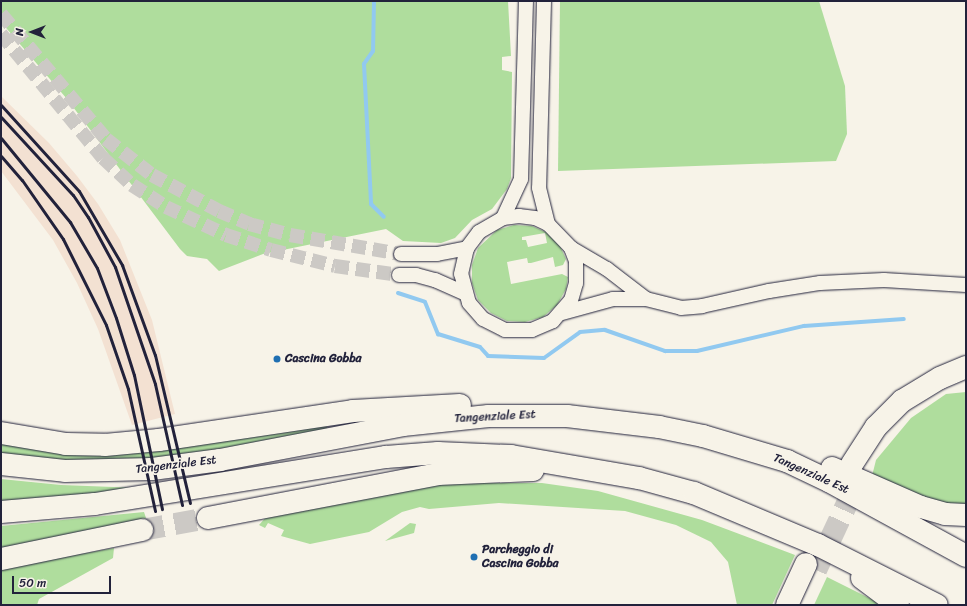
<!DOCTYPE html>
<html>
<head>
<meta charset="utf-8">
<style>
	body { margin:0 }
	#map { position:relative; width:967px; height:606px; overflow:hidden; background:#f7f3e8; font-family:Sriracha,sans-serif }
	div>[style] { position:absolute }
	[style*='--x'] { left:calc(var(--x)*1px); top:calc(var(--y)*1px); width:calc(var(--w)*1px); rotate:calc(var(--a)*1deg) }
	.built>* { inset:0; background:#f3e1d2 }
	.green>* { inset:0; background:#afdd9d }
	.stream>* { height:4px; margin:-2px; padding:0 2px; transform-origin:2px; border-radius:2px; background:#91c9f0 }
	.minor-tunnel>* { height:14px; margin-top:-7px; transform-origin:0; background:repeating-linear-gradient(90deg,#ccc9c5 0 14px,transparent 0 21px) }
	.motorway-tunnel>* { height:22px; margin-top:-11px; transform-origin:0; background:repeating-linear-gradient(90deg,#ccc9c5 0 22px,transparent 0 33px) }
	.roads { filter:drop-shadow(0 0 1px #22223b) drop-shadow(0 0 1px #22223b) }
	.minor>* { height:14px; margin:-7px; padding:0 7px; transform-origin:7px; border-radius:7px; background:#f7f3e8 }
	.motorway>* { height:22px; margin:-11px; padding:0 11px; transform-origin:11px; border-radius:11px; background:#f7f3e8 }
	.rail>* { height:3px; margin:-1.5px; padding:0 1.5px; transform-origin:1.5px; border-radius:1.5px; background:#22223b }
	.dots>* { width:11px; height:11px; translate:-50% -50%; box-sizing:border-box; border:2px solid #f7f3e8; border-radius:50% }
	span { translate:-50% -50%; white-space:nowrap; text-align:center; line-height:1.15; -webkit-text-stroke:3.5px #f7f3e8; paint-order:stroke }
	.poi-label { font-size:12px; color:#22223b; font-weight:700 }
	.left { translate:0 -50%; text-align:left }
	.street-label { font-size:12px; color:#22223b }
	.frame { position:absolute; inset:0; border:2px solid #22223b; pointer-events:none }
	.north { position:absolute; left:12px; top:12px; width:40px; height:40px; -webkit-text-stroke:3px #f7f3e8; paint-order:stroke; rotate:270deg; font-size:11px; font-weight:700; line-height:16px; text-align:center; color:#22223b }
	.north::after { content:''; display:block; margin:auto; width:14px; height:18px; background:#22223b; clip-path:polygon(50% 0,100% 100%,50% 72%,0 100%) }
	.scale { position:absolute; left:12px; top:576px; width:99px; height:18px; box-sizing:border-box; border:2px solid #22223b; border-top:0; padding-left:5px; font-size:12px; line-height:14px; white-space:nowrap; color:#22223b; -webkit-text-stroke:3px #f7f3e8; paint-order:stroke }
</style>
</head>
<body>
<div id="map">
	<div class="built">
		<div style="clip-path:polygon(1px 96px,49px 143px,77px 176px,98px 204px,120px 240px,152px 320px,175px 414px,132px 425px,98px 329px,77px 283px,53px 240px,1px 171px)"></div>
	</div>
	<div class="green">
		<div style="clip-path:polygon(1px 1px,508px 1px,511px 56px,502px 57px,502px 70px,512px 72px,511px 178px,507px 189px,492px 209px,472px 220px,455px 238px,441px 243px,403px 241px,386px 229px,263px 254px,219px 271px,207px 259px,187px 256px,180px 249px,67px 99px,1px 22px)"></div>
		<div style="clip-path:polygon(560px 1px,819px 1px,845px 86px,847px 134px,836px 161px,558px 171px)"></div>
		<div style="clip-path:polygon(evenodd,514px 225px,532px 226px,548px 233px,560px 246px,566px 259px,563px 265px,555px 267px,553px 257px,531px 263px,528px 263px,527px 258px,507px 262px,511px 284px,562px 274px,568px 277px,566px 289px,557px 305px,543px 317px,525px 322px,507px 321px,491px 313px,478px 300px,472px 283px,472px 265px,478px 248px,497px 230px,514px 225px,545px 233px,547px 243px,528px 247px,526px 240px,522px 240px,522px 237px,545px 233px)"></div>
		<div style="clip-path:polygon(966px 392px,966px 505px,949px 509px,872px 476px,876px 460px,911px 418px,946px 394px)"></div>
		<div style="clip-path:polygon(327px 425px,327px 430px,216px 454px,92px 465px,1px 455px,1px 443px)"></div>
		<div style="clip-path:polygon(1px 479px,61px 485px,140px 488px,141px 493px,1px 503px)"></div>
		<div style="clip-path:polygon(419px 483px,542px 483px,598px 491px,702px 520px,795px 555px,772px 605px,737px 605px,728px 562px,711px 542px,676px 525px,625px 511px,499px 503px,429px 509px,420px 507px,402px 512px,369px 532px,310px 544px,281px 536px,284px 530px,268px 523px,265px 528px,259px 525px,267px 516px)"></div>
		<div style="clip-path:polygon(144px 512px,147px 521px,1px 551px,1px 526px)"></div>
		<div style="clip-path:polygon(410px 523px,416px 524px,414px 533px,385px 541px)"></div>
		<div style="clip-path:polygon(114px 548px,113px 558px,39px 599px,37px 605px,1px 605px,1px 568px)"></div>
		<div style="clip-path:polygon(827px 577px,883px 605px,814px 605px)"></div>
	</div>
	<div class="stream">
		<div style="--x:374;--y:1;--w:50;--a:91.1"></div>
		<div style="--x:373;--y:51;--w:16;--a:125"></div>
		<div style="--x:364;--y:64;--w:140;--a:87.1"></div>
		<div style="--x:371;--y:204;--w:18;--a:45"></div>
		<div style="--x:398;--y:293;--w:28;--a:18"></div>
		<div style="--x:425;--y:302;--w:35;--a:68"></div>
		<div style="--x:438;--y:334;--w:44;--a:17.2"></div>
		<div style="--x:480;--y:347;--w:12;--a:48"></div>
		<div style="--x:488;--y:356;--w:56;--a:2"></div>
		<div style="--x:544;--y:358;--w:44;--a:-35.8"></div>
		<div style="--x:580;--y:332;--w:25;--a:-5"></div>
		<div style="--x:605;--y:330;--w:64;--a:19.3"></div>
		<div style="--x:665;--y:351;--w:32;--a:0"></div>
		<div style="--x:697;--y:351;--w:110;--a:-13.2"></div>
		<div style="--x:804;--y:326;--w:100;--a:-4"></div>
	</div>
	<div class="minor-tunnel">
		<div style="--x:1;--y:14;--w:163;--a:50"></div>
		<div style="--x:106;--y:139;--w:58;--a:38"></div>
		<div style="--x:152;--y:175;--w:76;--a:28.2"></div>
		<div style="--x:219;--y:211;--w:33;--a:23"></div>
		<div style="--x:249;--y:224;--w:42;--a:15"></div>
		<div style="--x:290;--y:235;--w:113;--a:9.7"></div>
		<div style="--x:1;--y:34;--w:161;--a:50.6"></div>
		<div style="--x:103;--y:158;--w:40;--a:43"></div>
		<div style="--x:132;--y:185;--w:40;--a:32.9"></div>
		<div style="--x:166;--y:207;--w:66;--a:25"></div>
		<div style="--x:226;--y:235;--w:47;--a:18.4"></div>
		<div style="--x:271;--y:250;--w:66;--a:14"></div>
		<div style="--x:335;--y:266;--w:65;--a:8"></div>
	</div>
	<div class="motorway-tunnel">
		<div style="--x:142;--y:530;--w:67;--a:-10.3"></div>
		<div style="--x:816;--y:570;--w:111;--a:-65"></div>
	</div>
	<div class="roads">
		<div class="minor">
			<div style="--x:544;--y:1;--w:187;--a:91.5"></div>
			<div style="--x:539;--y:188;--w:37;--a:76"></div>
			<div style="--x:503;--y:218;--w:16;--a:-7"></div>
			<div style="--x:519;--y:216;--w:16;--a:7"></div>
			<div style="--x:535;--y:218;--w:14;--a:25"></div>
			<div style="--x:548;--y:224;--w:33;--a:46"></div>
			<div style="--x:571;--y:248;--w:14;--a:69"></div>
			<div style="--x:576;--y:261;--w:22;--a:90"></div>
			<div style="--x:576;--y:283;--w:18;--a:106"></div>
			<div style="--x:571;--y:300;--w:28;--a:131"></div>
			<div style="--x:553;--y:321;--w:23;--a:157"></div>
			<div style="--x:532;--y:330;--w:27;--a:180"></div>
			<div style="--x:505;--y:330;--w:25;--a:-153"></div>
			<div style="--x:483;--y:319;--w:21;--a:-131"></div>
			<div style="--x:469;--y:303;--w:30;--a:-105"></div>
			<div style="--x:461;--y:274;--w:27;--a:-77"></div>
			<div style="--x:467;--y:248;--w:20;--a:-53"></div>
			<div style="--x:479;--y:232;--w:28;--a:-30"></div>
			<div style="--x:503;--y:218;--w:43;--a:-65.2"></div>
			<div style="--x:521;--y:179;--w:178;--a:-88.4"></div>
			<div style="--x:571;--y:248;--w:42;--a:30.3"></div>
			<div style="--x:607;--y:269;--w:49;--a:37.6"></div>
			<div style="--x:401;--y:254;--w:36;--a:0"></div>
			<div style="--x:437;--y:254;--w:31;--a:-11"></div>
			<div style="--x:399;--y:275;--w:17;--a:0"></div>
			<div style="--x:416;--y:275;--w:20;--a:15"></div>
			<div style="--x:435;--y:280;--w:32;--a:24"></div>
			<div style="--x:562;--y:313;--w:53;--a:-15.4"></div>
			<div style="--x:613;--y:299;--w:33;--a:0"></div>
			<div style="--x:646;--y:299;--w:36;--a:14"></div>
			<div style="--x:681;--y:308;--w:21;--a:-5"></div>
			<div style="--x:702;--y:306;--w:69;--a:-12.6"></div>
			<div style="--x:769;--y:291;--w:52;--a:-8.9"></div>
			<div style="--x:820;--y:283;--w:64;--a:-2.7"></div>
			<div style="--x:884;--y:280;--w:82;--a:3.5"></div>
		</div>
		<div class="motorway">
			<div style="--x:1;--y:433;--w:66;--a:9.6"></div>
			<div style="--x:66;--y:444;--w:39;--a:1"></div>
			<div style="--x:105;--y:445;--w:54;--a:-5.3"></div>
			<div style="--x:159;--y:440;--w:196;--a:-8.5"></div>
			<div style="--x:353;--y:411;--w:107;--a:-3.2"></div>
			<div style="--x:1;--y:464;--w:64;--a:6.2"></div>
			<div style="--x:65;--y:471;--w:87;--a:-1.3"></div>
			<div style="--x:152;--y:469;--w:69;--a:-7.5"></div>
			<div style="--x:220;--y:460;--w:186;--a:-10.8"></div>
			<div style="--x:403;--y:425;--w:86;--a:-6"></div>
			<div style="--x:489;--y:416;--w:78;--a:0"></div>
			<div style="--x:567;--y:416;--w:93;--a:6.8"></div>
			<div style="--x:659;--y:427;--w:45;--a:11.6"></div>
			<div style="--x:703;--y:436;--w:88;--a:16.6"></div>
			<div style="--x:787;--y:461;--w:47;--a:25.5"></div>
			<div style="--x:829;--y:481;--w:156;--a:28.7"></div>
			<div style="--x:852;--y:464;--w:44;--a:-57"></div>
			<div style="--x:876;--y:427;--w:37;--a:-45"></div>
			<div style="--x:902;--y:401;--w:44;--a:-31.2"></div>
			<div style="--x:940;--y:378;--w:28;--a:-23"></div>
			<div style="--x:832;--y:468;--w:97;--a:23.7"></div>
			<div style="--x:921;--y:507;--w:25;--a:16"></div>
			<div style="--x:945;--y:514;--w:21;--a:3"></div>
			<div style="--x:1;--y:512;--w:94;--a:-4.9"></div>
			<div style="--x:95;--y:504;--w:295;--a:-9.2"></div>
			<div style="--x:386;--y:457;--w:52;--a:-4.4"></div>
			<div style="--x:438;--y:453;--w:73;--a:2.4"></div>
			<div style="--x:511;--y:456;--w:130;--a:9.8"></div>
			<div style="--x:639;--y:478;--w:57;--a:15.3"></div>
			<div style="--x:694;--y:493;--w:134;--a:22.8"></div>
			<div style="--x:818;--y:545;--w:133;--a:26.8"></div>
			<div style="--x:208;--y:518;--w:234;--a:-10.8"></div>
			<div style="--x:438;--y:474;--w:95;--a:-2.4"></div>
			<div style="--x:1;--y:559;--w:144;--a:-11.6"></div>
			<div style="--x:862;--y:578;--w:45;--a:36.9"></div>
			<div style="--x:787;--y:605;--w:45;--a:-65.1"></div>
		</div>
	</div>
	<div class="rail">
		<div style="--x:1;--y:105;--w:116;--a:47.8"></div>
		<div style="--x:79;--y:191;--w:86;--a:59.8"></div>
		<div style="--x:122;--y:265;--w:96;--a:69.9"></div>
		<div style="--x:155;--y:355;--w:152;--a:76.7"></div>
		<div style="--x:1;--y:117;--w:106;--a:47.3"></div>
		<div style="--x:73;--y:195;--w:27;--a:56"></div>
		<div style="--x:88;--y:217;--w:57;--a:61.6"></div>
		<div style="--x:115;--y:267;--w:124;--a:71.1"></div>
		<div style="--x:155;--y:384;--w:124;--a:77.4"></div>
		<div style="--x:1;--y:138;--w:109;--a:50.6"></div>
		<div style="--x:70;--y:222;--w:53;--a:59.6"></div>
		<div style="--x:97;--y:268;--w:53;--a:69.2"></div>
		<div style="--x:116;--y:318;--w:60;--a:72.5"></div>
		<div style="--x:134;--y:375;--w:137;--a:78.2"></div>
		<div style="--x:1;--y:156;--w:32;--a:49"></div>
		<div style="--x:22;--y:180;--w:72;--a:55.2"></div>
		<div style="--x:63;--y:239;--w:96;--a:63.4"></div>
		<div style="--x:106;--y:325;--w:68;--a:71"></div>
		<div style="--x:128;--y:389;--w:125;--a:77.5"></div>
	</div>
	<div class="dots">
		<div style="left:277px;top:359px;background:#1f6fb2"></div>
		<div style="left:474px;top:557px;background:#1f6fb2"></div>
	</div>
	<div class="poi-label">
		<span class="left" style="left:285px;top:359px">Cascina Gobba</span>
		<span class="left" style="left:482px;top:557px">Parcheggio di<br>Cascina Gobba</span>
	</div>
	<div class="street-label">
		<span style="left:495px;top:417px;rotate:-3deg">Tangenziale Est</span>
		<span style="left:176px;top:465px;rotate:-7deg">Tangenziale Est</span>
		<span style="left:811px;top:474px;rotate:24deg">Tangenziale Est</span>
	</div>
	<div class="frame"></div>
	<div class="north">N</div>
	<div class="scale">50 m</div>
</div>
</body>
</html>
